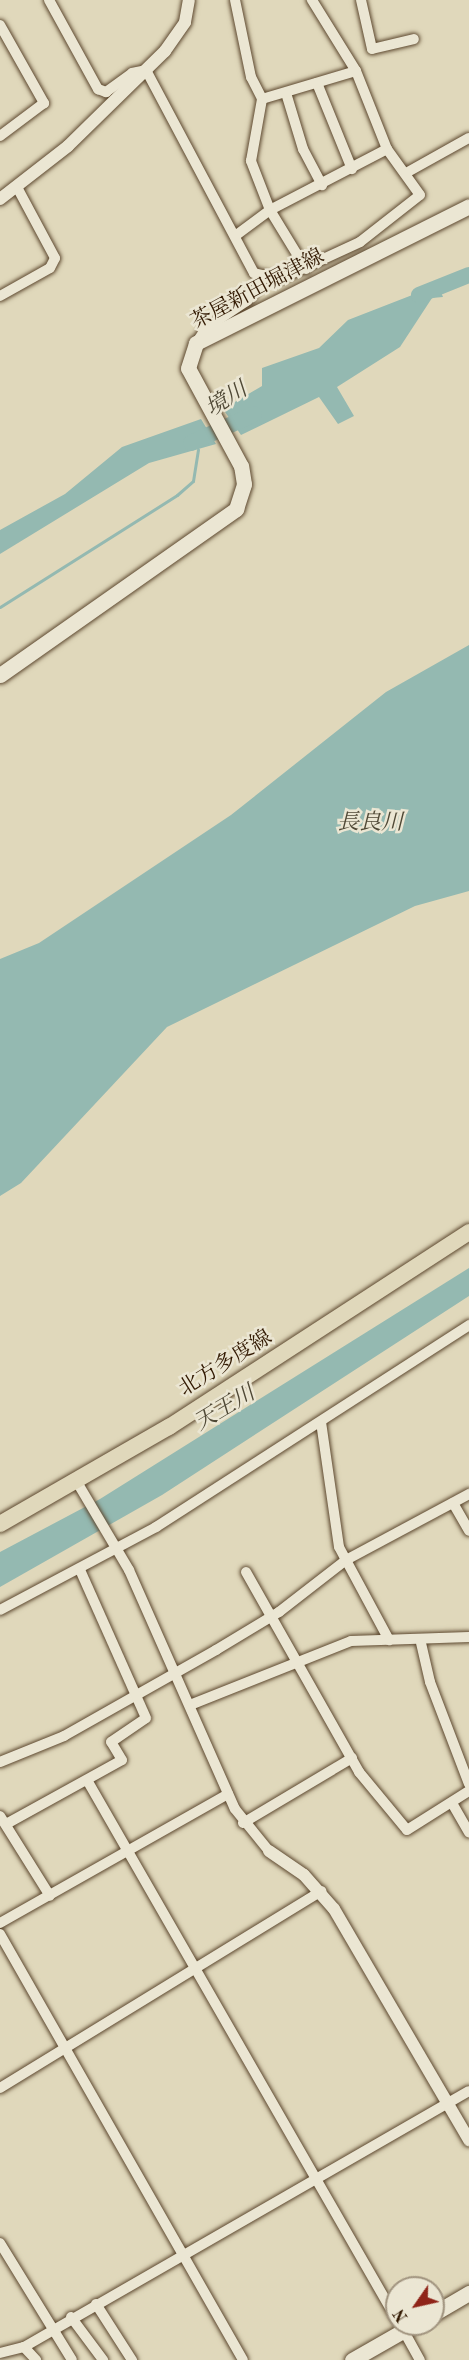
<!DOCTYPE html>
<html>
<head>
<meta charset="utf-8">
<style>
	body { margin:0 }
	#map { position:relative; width:469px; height:2360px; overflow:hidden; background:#e0d8bb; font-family:"Old Standard TT","Noto Serif JP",serif }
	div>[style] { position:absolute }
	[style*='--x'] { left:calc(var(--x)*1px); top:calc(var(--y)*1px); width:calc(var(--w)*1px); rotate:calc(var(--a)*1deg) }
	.water>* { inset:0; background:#94b9b1 }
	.stream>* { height:3px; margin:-1.5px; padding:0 1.5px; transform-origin:1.5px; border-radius:1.5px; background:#94b9b1 }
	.river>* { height:16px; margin:-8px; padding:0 8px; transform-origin:8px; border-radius:8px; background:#94b9b1 }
	.roads { filter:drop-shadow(0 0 2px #5d482f) drop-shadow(0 0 2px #5d482f) }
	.minor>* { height:10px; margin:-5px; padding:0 5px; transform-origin:5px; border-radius:5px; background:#ebe6d3 }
	.tertiary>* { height:12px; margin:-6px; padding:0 6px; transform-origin:6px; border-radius:6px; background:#ebe6d3 }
	.secondary>* { height:15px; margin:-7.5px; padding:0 7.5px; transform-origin:7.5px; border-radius:7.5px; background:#ebe6d3 }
	.primary>* { height:16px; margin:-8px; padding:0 8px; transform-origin:8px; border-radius:8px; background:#e0d8bb }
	span { translate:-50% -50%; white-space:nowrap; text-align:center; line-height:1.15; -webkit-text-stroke:5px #ebe6d3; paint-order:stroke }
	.street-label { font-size:21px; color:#311800 }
	.water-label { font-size:22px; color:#4f4835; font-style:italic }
	.north { position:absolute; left:385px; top:2276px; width:60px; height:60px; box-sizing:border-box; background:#ebe6d3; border:2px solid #a1947f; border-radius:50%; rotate:236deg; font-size:16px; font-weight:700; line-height:24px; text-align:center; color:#311800 }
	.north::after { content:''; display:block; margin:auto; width:21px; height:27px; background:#8f2418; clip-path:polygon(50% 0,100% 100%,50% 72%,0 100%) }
</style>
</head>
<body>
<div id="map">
	<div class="water">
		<div style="clip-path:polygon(438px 285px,443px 297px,432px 298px,400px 347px,337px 387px,354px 416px,338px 424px,319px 397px,241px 435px,223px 409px,262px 386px,262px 368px,319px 348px,348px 320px)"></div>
		<div style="clip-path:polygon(201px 419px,216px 444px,149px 463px,0 554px,0 530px,65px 494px,122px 447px)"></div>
		<div style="clip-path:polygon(469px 645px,469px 891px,415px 906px,167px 1027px,21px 1183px,0 1196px,0 959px,39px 943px,231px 815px,386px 692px)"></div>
		<div style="clip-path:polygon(469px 1268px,469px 1296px,162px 1495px,0 1587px,0 1552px,100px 1499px)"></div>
	</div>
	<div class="stream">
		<div style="--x:0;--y:607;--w:209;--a:-32.3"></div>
		<div style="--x:177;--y:495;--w:21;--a:-41"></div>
		<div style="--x:193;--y:481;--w:32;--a:-81"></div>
	</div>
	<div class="river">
		<div style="--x:419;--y:295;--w:54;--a:-21.8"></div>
		<div style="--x:191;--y:443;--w:69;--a:-24.7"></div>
	</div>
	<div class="roads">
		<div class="minor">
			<div style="--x:49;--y:0;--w:102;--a:61.2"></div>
			<div style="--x:98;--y:89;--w:9;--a:21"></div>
			<div style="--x:106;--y:92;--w:32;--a:-36"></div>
			<div style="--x:132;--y:73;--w:14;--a:-12"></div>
			<div style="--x:146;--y:70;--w:230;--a:62"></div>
			<div style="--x:254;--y:273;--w:27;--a:13"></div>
			<div style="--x:280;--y:279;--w:88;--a:-24.8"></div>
			<div style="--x:360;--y:242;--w:76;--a:-38.1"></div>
			<div style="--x:420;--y:195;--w:57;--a:-125.7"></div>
			<div style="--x:387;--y:149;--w:84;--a:-111.7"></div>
			<div style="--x:356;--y:71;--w:84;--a:-121.8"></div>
			<div style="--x:235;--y:0;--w:79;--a:78.3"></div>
			<div style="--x:251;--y:77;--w:25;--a:63"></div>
			<div style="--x:361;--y:0;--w:50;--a:77.3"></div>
			<div style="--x:372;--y:49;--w:43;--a:-13.4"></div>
			<div style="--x:0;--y:25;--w:90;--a:60.6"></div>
			<div style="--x:44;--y:103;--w:55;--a:143.1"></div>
			<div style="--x:317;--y:83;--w:93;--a:67.9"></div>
			<div style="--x:286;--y:93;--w:59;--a:73.1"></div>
			<div style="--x:303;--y:149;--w:41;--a:62.2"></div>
			<div style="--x:406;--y:173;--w:72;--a:-29.1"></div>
			<div style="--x:235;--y:236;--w:44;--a:-36.6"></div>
			<div style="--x:270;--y:210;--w:53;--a:-111.2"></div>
			<div style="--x:251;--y:161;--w:63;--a:-79.9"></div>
			<div style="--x:262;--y:99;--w:98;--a:-16.6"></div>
			<div style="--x:306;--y:269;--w:69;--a:-121.4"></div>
			<div style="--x:270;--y:210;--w:132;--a:-27.5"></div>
			<div style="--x:0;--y:296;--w:57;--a:-29.2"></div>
			<div style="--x:50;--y:268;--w:11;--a:-63"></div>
			<div style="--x:55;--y:258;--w:81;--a:-118.2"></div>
			<div style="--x:197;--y:342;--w:17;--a:-57"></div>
			<div style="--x:206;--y:328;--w:50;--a:-33.7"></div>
			<div style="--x:248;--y:300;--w:26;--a:-54"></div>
			<div style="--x:321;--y:1422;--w:126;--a:81.8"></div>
			<div style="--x:339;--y:1547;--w:106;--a:61.7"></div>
			<div style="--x:77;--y:1482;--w:102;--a:59.4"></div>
			<div style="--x:129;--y:1570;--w:261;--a:66.1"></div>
			<div style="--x:235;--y:1809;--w:54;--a:51"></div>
			<div style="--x:453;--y:1503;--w:32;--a:60"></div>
			<div style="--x:246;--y:1572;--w:230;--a:60.5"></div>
			<div style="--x:359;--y:1772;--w:75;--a:50.4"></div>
			<div style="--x:407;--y:1830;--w:73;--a:-32.2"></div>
			<div style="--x:0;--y:1610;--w:177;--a:-28"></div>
			<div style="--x:156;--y:1527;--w:373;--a:-32.8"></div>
			<div style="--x:421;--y:1643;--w:40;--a:77"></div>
			<div style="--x:430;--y:1682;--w:109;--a:69.1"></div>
			<div style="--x:190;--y:1705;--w:173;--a:-21.7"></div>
			<div style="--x:351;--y:1641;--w:118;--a:-1.9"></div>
			<div style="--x:0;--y:1762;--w:69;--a:-22.1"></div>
			<div style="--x:64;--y:1736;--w:175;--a:-29.5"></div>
			<div style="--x:216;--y:1650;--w:74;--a:-31.1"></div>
			<div style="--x:279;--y:1612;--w:85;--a:-37.8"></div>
			<div style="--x:346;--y:1560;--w:140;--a:-28.2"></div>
			<div style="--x:87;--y:1780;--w:623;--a:60.14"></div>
			<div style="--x:452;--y:1803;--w:34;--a:60"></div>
			<div style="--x:0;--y:1816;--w:94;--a:58"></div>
			<div style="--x:8;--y:1823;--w:130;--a:-28.9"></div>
			<div style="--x:122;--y:1760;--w:21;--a:-121"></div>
			<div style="--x:111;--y:1742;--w:42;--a:-34.4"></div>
			<div style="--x:146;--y:1718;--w:162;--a:-114"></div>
			<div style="--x:243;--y:1823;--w:127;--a:-30.8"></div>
			<div style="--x:0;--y:1923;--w:262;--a:-29.5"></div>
			<div style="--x:0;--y:1934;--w:490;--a:60.3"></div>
			<div style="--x:0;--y:2088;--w:377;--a:-31.5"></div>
			<div style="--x:0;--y:2243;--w:137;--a:58.4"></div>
			<div style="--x:96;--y:2304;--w:67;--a:57.3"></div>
			<div style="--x:71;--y:2317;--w:54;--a:53.3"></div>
			<div style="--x:401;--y:2326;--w:39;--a:61"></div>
			<div style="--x:24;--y:2347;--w:18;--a:47"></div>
			<div style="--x:0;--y:2353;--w:25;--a:-14"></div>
			<div style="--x:24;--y:2347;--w:513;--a:-29.91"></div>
		</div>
		<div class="tertiary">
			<div style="--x:0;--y:199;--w:86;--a:-37.9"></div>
			<div style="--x:68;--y:146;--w:136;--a:-44.4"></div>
			<div style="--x:165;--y:51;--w:35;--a:-55"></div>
			<div style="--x:185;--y:22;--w:22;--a:-80"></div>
			<div style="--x:269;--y:1851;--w:42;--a:34.4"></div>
			<div style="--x:304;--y:1875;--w:45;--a:48.6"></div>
			<div style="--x:334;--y:1909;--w:268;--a:59.7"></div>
		</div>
		<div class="secondary">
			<div style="--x:0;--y:675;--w:289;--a:-35.1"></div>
			<div style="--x:236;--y:509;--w:26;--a:-72"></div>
			<div style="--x:244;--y:484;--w:18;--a:-99"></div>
			<div style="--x:241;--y:466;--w:111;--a:-118.4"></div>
			<div style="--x:188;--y:368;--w:26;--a:-72"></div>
			<div style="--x:196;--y:343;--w:305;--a:-26.6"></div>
			<div style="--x:433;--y:2314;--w:42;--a:-30.3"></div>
			<div style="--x:352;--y:2360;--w:73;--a:-29.7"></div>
		</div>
		<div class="primary">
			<div style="--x:0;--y:1524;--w:195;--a:-29.9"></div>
			<div style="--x:169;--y:1427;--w:358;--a:-33"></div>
		</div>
	</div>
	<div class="street-label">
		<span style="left:258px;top:290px;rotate:-28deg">茶屋新田堀津線</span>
		<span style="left:226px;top:1364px;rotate:-32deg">北方多度線</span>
	</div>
	<div class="water-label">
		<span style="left:227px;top:400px;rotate:-32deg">境川</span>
		<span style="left:370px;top:824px">長良川</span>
		<span style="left:225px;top:1409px;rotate:-31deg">天王川</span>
	</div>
	<div class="north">N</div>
</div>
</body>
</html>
